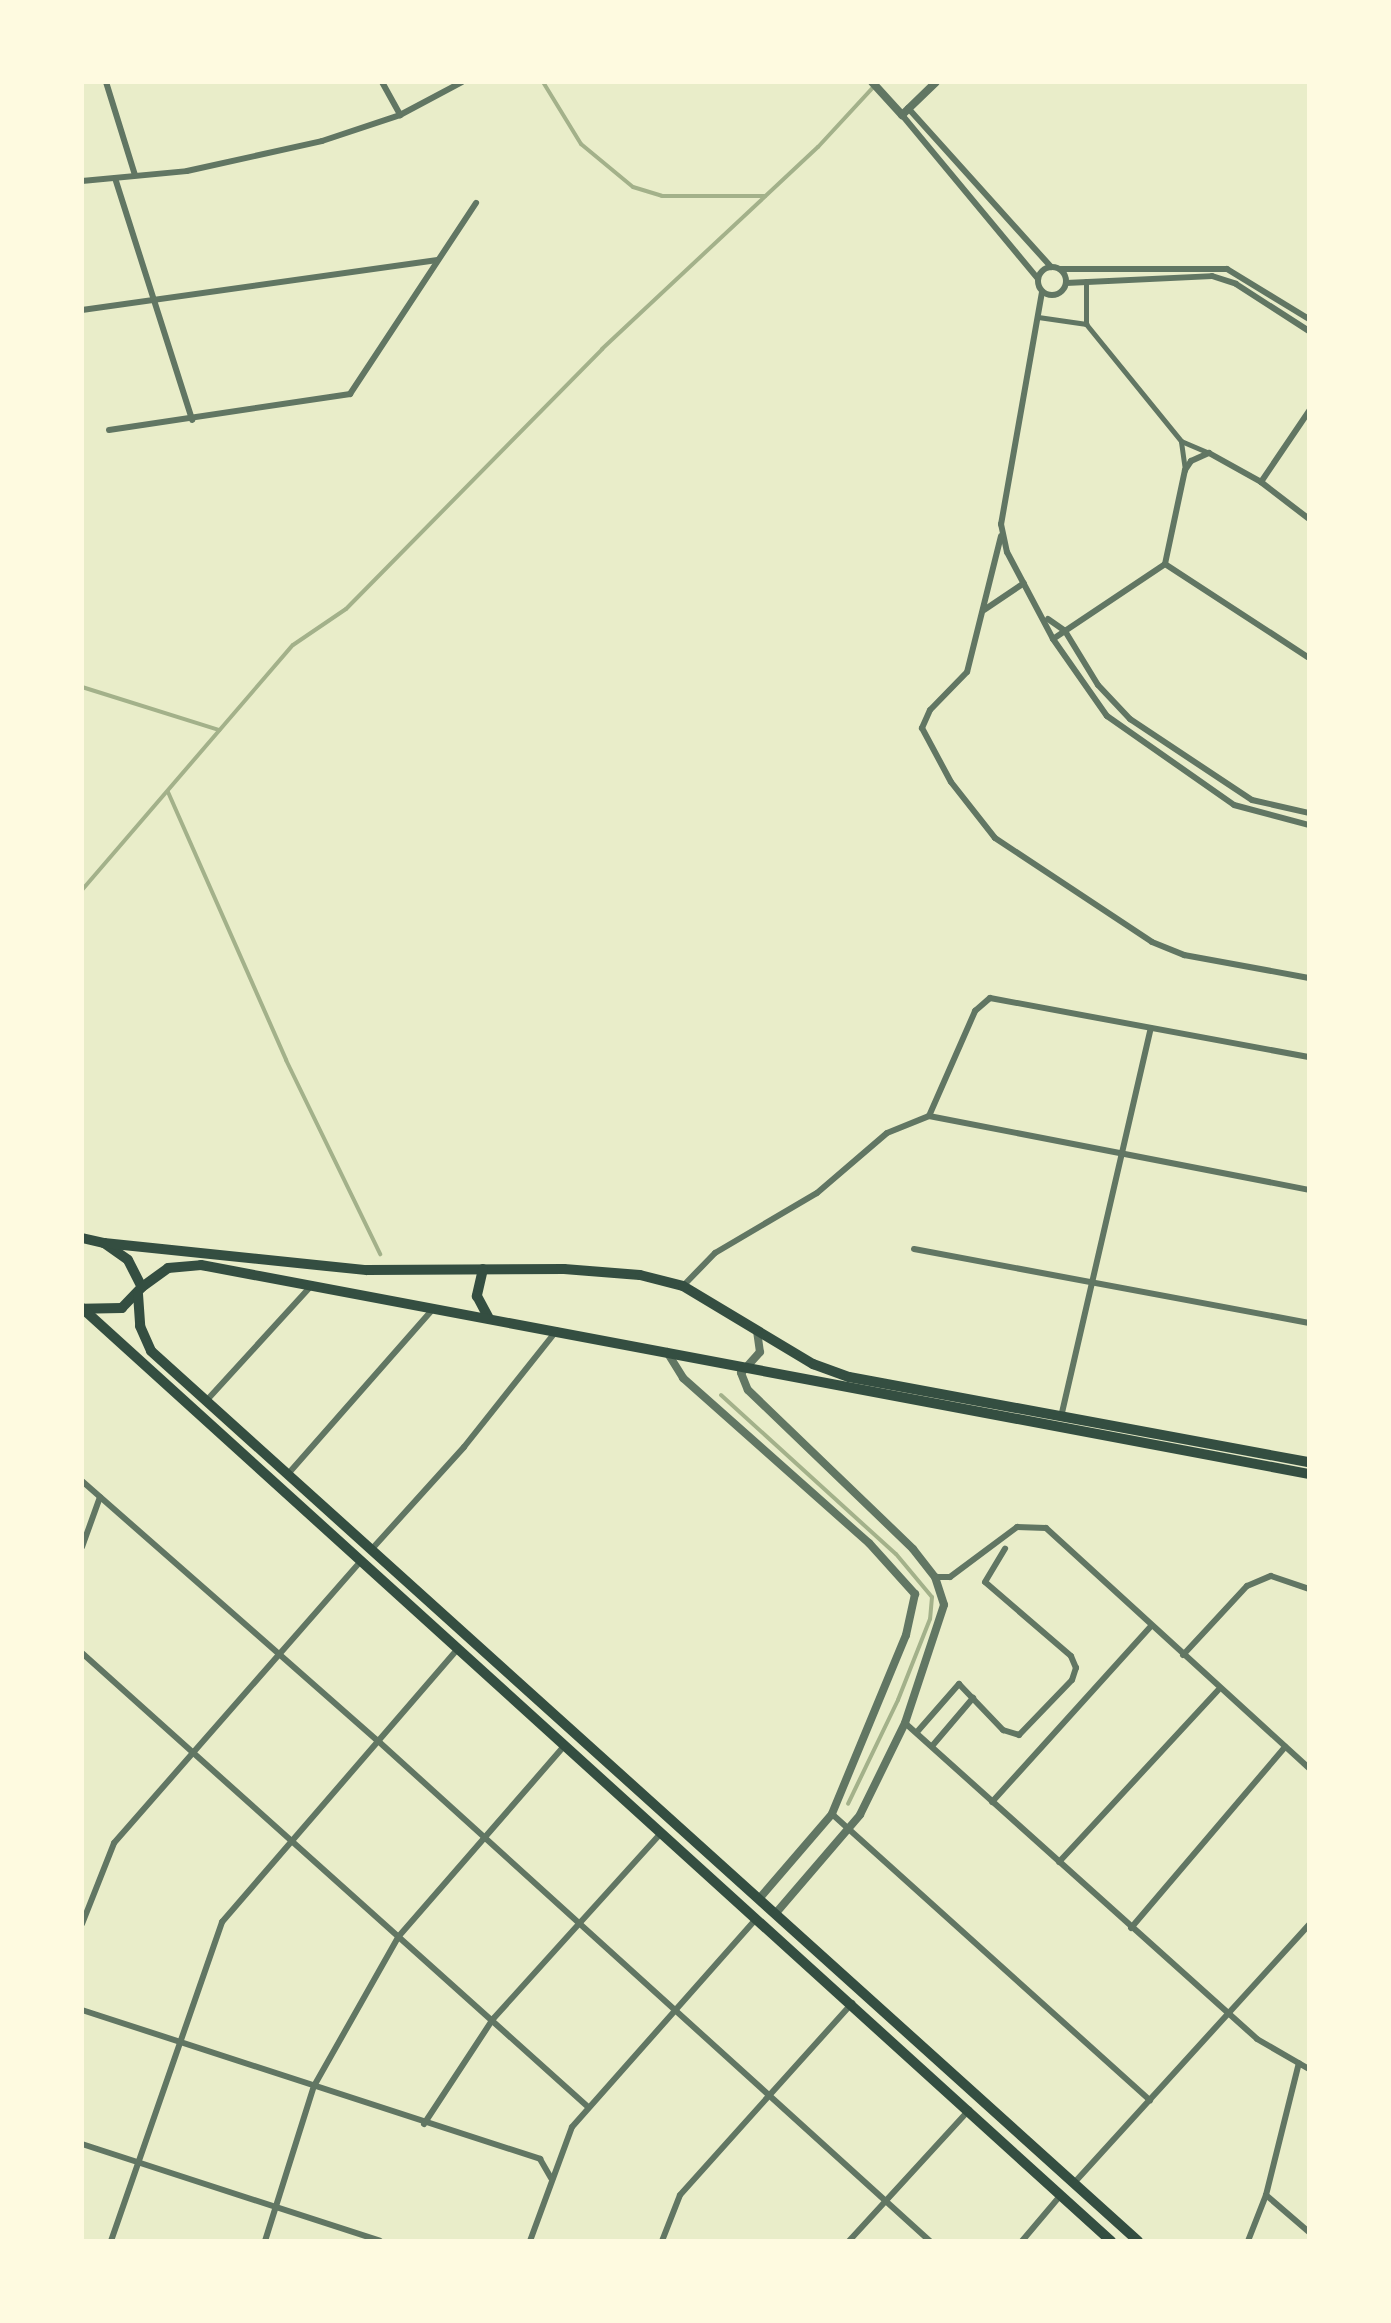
<!DOCTYPE html>
<html>
<head>
<meta charset="utf-8">
<style>
	body { margin:0 }
	#map { position:relative; width:1391px; height:2323px; overflow:hidden; background:#e9edc9; font-family:Barlow,sans-serif }
	div>[style] { position:absolute }
	[style*='--x'] { left:calc(var(--x)*1px); top:calc(var(--y)*1px); width:calc(var(--w)*1px); rotate:calc(var(--a)*1deg) }
	.stream>* { height:4px; margin:-2px; padding:0 2px; transform-origin:2px; border-radius:2px; background:#a3b18a }
	.pedestrian>* { height:5px; margin:-2.5px; padding:0 2.5px; transform-origin:2.5px; border-radius:2.5px; background:#617663 }
	.minor>* { height:6px; margin:-3px; padding:0 3px; transform-origin:3px; border-radius:3px; background:#617663 }
	.minor>.ring { margin:-3px; padding:0; box-sizing:content-box; background:none; border:6px solid #617663; border-radius:50% }
	.tertiary>* { height:8px; margin:-4px; padding:0 4px; transform-origin:4px; border-radius:4px; background:#617663 }
	.primary>* { height:10px; margin:-5px; padding:0 5px; transform-origin:5px; border-radius:5px; background:#344e41 }
	span { translate:-50% -50%; white-space:nowrap; text-align:center; line-height:1.15; -webkit-text-stroke:8px #fefae0; paint-order:stroke }
	.frame { position:absolute; inset:0; border:84px solid #fefae0; pointer-events:none }
</style>
</head>
<body>
<div id="map">
	<div class="stream">
		<div style="--x:543;--y:82;--w:73;--a:58.5"></div>
		<div style="--x:581;--y:144;--w:67;--a:39.6"></div>
		<div style="--x:633;--y:187;--w:30;--a:17"></div>
		<div style="--x:662;--y:196;--w:103;--a:0"></div>
		<div style="--x:82;--y:687;--w:144;--a:17.4"></div>
		<div style="--x:168;--y:792;--w:293;--a:66.2"></div>
		<div style="--x:286;--y:1060;--w:216;--a:64.1"></div>
		<div style="--x:82;--y:890;--w:323;--a:-49.3"></div>
		<div style="--x:293;--y:645;--w:64;--a:-34.2"></div>
		<div style="--x:346;--y:609;--w:365;--a:-45.4"></div>
		<div style="--x:602;--y:349;--w:296;--a:-43.1"></div>
		<div style="--x:818;--y:147;--w:88;--a:-47.3"></div>
		<div style="--x:721;--y:1395;--w:236;--a:42.3"></div>
		<div style="--x:896;--y:1554;--w:56;--a:50.1"></div>
		<div style="--x:932;--y:1597;--w:22;--a:95"></div>
		<div style="--x:930;--y:1619;--w:87;--a:111.6"></div>
		<div style="--x:898;--y:1700;--w:115;--a:115.7"></div>
	</div>
	<div class="pedestrian">
		<div style="--x:1038;--y:317;--w:49;--a:8.3"></div>
		<div style="--x:1086;--y:324;--w:43;--a:-90"></div>
		<div style="--x:1086;--y:324;--w:151;--a:50.9"></div>
		<div style="--x:1185;--y:470;--w:29;--a:-98"></div>
		<div style="--x:1181;--y:441;--w:30;--a:23"></div>
	</div>
	<div class="minor">
		<div style="--x:106;--y:82;--w:97;--a:72.7"></div>
		<div style="--x:382;--y:82;--w:38;--a:61"></div>
		<div style="--x:908;--y:108;--w:214;--a:48"></div>
		<div style="--x:902;--y:115;--w:213;--a:50.3"></div>
		<div style="--x:115;--y:178;--w:254;--a:72.3"></div>
		<div style="--x:82;--y:181;--w:105;--a:-5.4"></div>
		<div style="--x:187;--y:171;--w:138;--a:-12.5"></div>
		<div style="--x:322;--y:141;--w:82;--a:-18.4"></div>
		<div style="--x:400;--y:115;--w:70;--a:-28"></div>
		<div class="ring" style="left:1038px;top:267px;width:22px;height:22px"></div>
		<div style="--x:1060;--y:269;--w:167;--a:0"></div>
		<div style="--x:1227;--y:269;--w:96;--a:31.4"></div>
		<div style="--x:1066;--y:283;--w:146;--a:-2.7"></div>
		<div style="--x:1212;--y:276;--w:25;--a:18"></div>
		<div style="--x:1236;--y:284;--w:87;--a:32.8"></div>
		<div style="--x:1042;--y:292;--w:236;--a:100"></div>
		<div style="--x:1001;--y:524;--w:29;--a:78"></div>
		<div style="--x:1007;--y:552;--w:98;--a:62.1"></div>
		<div style="--x:1053;--y:639;--w:94;--a:55"></div>
		<div style="--x:1107;--y:716;--w:155;--a:35"></div>
		<div style="--x:1234;--y:805;--w:78;--a:14.9"></div>
		<div style="--x:82;--y:310;--w:359;--a:-8"></div>
		<div style="--x:109;--y:430;--w:244;--a:-8.5"></div>
		<div style="--x:350;--y:394;--w:229;--a:-56.6"></div>
		<div style="--x:1261;--y:482;--w:86;--a:-55.9"></div>
		<div style="--x:1001;--y:536;--w:140;--a:104"></div>
		<div style="--x:967;--y:672;--w:53;--a:134.2"></div>
		<div style="--x:930;--y:710;--w:20;--a:114"></div>
		<div style="--x:922;--y:728;--w:61;--a:61.8"></div>
		<div style="--x:951;--y:782;--w:71;--a:51.8"></div>
		<div style="--x:995;--y:838;--w:188;--a:33.5"></div>
		<div style="--x:1152;--y:942;--w:35;--a:22"></div>
		<div style="--x:1184;--y:955;--w:127;--a:10.4"></div>
		<div style="--x:1165;--y:564;--w:96;--a:-78"></div>
		<div style="--x:1185;--y:470;--w:11;--a:-56"></div>
		<div style="--x:1191;--y:461;--w:20;--a:-24"></div>
		<div style="--x:1209;--y:453;--w:60;--a:29.1"></div>
		<div style="--x:1261;--y:482;--w:61;--a:37.6"></div>
		<div style="--x:1165;--y:564;--w:172;--a:33.1"></div>
		<div style="--x:984;--y:610;--w:48;--a:-34"></div>
		<div style="--x:1048;--y:619;--w:21;--a:35"></div>
		<div style="--x:1065;--y:631;--w:63;--a:58.6"></div>
		<div style="--x:1098;--y:685;--w:47;--a:46.7"></div>
		<div style="--x:1130;--y:719;--w:146;--a:33.6"></div>
		<div style="--x:1252;--y:800;--w:58;--a:12.8"></div>
		<div style="--x:1053;--y:639;--w:135;--a:-33.8"></div>
		<div style="--x:929;--y:1116;--w:387;--a:11"></div>
		<div style="--x:914;--y:1249;--w:402;--a:10.6"></div>
		<div style="--x:683;--y:1286;--w:46;--a:-45.9"></div>
		<div style="--x:715;--y:1253;--w:118;--a:-30.5"></div>
		<div style="--x:817;--y:1193;--w:92;--a:-40.6"></div>
		<div style="--x:887;--y:1133;--w:45;--a:-22"></div>
		<div style="--x:929;--y:1116;--w:115;--a:-66.3"></div>
		<div style="--x:975;--y:1011;--w:20;--a:-41"></div>
		<div style="--x:990;--y:998;--w:324;--a:10.5"></div>
		<div style="--x:207;--y:1400;--w:156;--a:-47.6"></div>
		<div style="--x:1061;--y:1417;--w:399;--a:-77"></div>
		<div style="--x:288;--y:1474;--w:221;--a:-48.7"></div>
		<div style="--x:82;--y:1481;--w:393;--a:41.3"></div>
		<div style="--x:377;--y:1740;--w:746;--a:42.18"></div>
		<div style="--x:82;--y:1547;--w:53;--a:-70.2"></div>
		<div style="--x:371;--y:1550;--w:139;--a:-47.9"></div>
		<div style="--x:464;--y:1447;--w:149;--a:-51.5"></div>
		<div style="--x:935;--y:1577;--w:15;--a:0"></div>
		<div style="--x:950;--y:1577;--w:84;--a:-36.7"></div>
		<div style="--x:1017;--y:1527;--w:29;--a:2"></div>
		<div style="--x:1046;--y:1528;--w:356;--a:42.4"></div>
		<div style="--x:82;--y:1653;--w:678;--a:41.89"></div>
		<div style="--x:1183;--y:1655;--w:94;--a:-47.2"></div>
		<div style="--x:1247;--y:1586;--w:26;--a:-23"></div>
		<div style="--x:1271;--y:1576;--w:40;--a:18.9"></div>
		<div style="--x:905;--y:1723;--w:473;--a:41.9"></div>
		<div style="--x:1257;--y:2039;--w:60;--a:30"></div>
		<div style="--x:917;--y:1732;--w:64;--a:-48.8"></div>
		<div style="--x:959;--y:1684;--w:64;--a:46.3"></div>
		<div style="--x:1003;--y:1730;--w:17;--a:17"></div>
		<div style="--x:1019;--y:1735;--w:76;--a:-46.1"></div>
		<div style="--x:1072;--y:1680;--w:13;--a:-72"></div>
		<div style="--x:1076;--y:1668;--w:13;--a:-113"></div>
		<div style="--x:1071;--y:1656;--w:113;--a:-139.3"></div>
		<div style="--x:985;--y:1582;--w:39;--a:-59"></div>
		<div style="--x:933;--y:1745;--w:62;--a:-49.6"></div>
		<div style="--x:992;--y:1802;--w:237;--a:-47.9"></div>
		<div style="--x:832;--y:1814;--w:428;--a:42"></div>
		<div style="--x:1059;--y:1862;--w:234;--a:-47.2"></div>
		<div style="--x:82;--y:1924;--w:87;--a:-68.4"></div>
		<div style="--x:114;--y:1843;--w:371;--a:-48.8"></div>
		<div style="--x:1131;--y:1928;--w:238;--a:-49.6"></div>
		<div style="--x:82;--y:2010;--w:482;--a:18"></div>
		<div style="--x:540;--y:2159;--w:22;--a:60"></div>
		<div style="--x:424;--y:2124;--w:126;--a:-56.7"></div>
		<div style="--x:493;--y:2019;--w:251;--a:-47.9"></div>
		<div style="--x:82;--y:2144;--w:313;--a:18"></div>
		<div style="--x:1074;--y:2183;--w:349;--a:-47.7"></div>
		<div style="--x:1266;--y:2195;--w:57;--a:40.7"></div>
		<div style="--x:111;--y:2241;--w:338;--a:-70.8"></div>
		<div style="--x:222;--y:1922;--w:358;--a:-49.2"></div>
		<div style="--x:265;--y:2241;--w:163;--a:-72.5"></div>
		<div style="--x:314;--y:2086;--w:172;--a:-60.5"></div>
		<div style="--x:399;--y:1936;--w:252;--a:-49"></div>
		<div style="--x:530;--y:2241;--w:121;--a:-69.8"></div>
		<div style="--x:572;--y:2127;--w:278;--a:-48.5"></div>
		<div style="--x:662;--y:2241;--w:49;--a:-68.6"></div>
		<div style="--x:680;--y:2195;--w:258;--a:-48.1"></div>
		<div style="--x:849;--y:2241;--w:178;--a:-47.5"></div>
		<div style="--x:1022;--y:2241;--w:59;--a:-49.8"></div>
		<div style="--x:1248;--y:2241;--w:49;--a:-68.6"></div>
		<div style="--x:1266;--y:2195;--w:136;--a:-76"></div>
	</div>
	<div class="tertiary">
		<div style="--x:872;--y:82;--w:45;--a:47.7"></div>
		<div style="--x:902;--y:115;--w:47;--a:-44.1"></div>
		<div style="--x:757;--y:1331;--w:21;--a:82"></div>
		<div style="--x:760;--y:1352;--w:28;--a:132"></div>
		<div style="--x:741;--y:1373;--w:18;--a:68"></div>
		<div style="--x:748;--y:1390;--w:229;--a:43.9"></div>
		<div style="--x:913;--y:1549;--w:36;--a:52"></div>
		<div style="--x:935;--y:1577;--w:29;--a:72"></div>
		<div style="--x:944;--y:1605;--w:124;--a:108.3"></div>
		<div style="--x:905;--y:1723;--w:102;--a:116.1"></div>
		<div style="--x:860;--y:1815;--w:130;--a:130.6"></div>
		<div style="--x:667;--y:1352;--w:31;--a:58"></div>
		<div style="--x:683;--y:1378;--w:249;--a:41.6"></div>
		<div style="--x:869;--y:1543;--w:69;--a:48"></div>
		<div style="--x:915;--y:1594;--w:42;--a:102.4"></div>
		<div style="--x:906;--y:1635;--w:194;--a:112.5"></div>
		<div style="--x:832;--y:1814;--w:112;--a:130.7"></div>
	</div>
	<div class="primary">
		<div style="--x:82;--y:1238;--w:23;--a:13"></div>
		<div style="--x:104;--y:1243;--w:29;--a:35"></div>
		<div style="--x:128;--y:1260;--w:30;--a:63"></div>
		<div style="--x:142;--y:1287;--w:29;--a:134"></div>
		<div style="--x:122;--y:1308;--w:39;--a:179"></div>
		<div style="--x:104;--y:1243;--w:264;--a:5.9"></div>
		<div style="--x:367;--y:1270;--w:197;--a:-0.3"></div>
		<div style="--x:564;--y:1269;--w:76;--a:4.5"></div>
		<div style="--x:640;--y:1275;--w:44;--a:14.3"></div>
		<div style="--x:683;--y:1286;--w:152;--a:31"></div>
		<div style="--x:813;--y:1364;--w:38;--a:20"></div>
		<div style="--x:849;--y:1377;--w:468;--a:10.5"></div>
		<div style="--x:483;--y:1269;--w:28;--a:103"></div>
		<div style="--x:477;--y:1296;--w:24;--a:62"></div>
		<div style="--x:142;--y:1287;--w:32;--a:-36"></div>
		<div style="--x:168;--y:1268;--w:33;--a:-5"></div>
		<div style="--x:201;--y:1265;--w:1128;--a:10.68"></div>
		<div style="--x:138;--y:1294;--w:32;--a:86"></div>
		<div style="--x:140;--y:1326;--w:27;--a:66"></div>
		<div style="--x:151;--y:1351;--w:1329;--a:42.04"></div>
		<div style="--x:82;--y:1308;--w:1389;--a:42.2"></div>
	</div>
	<div class="frame"></div>
</div>
</body>
</html>
